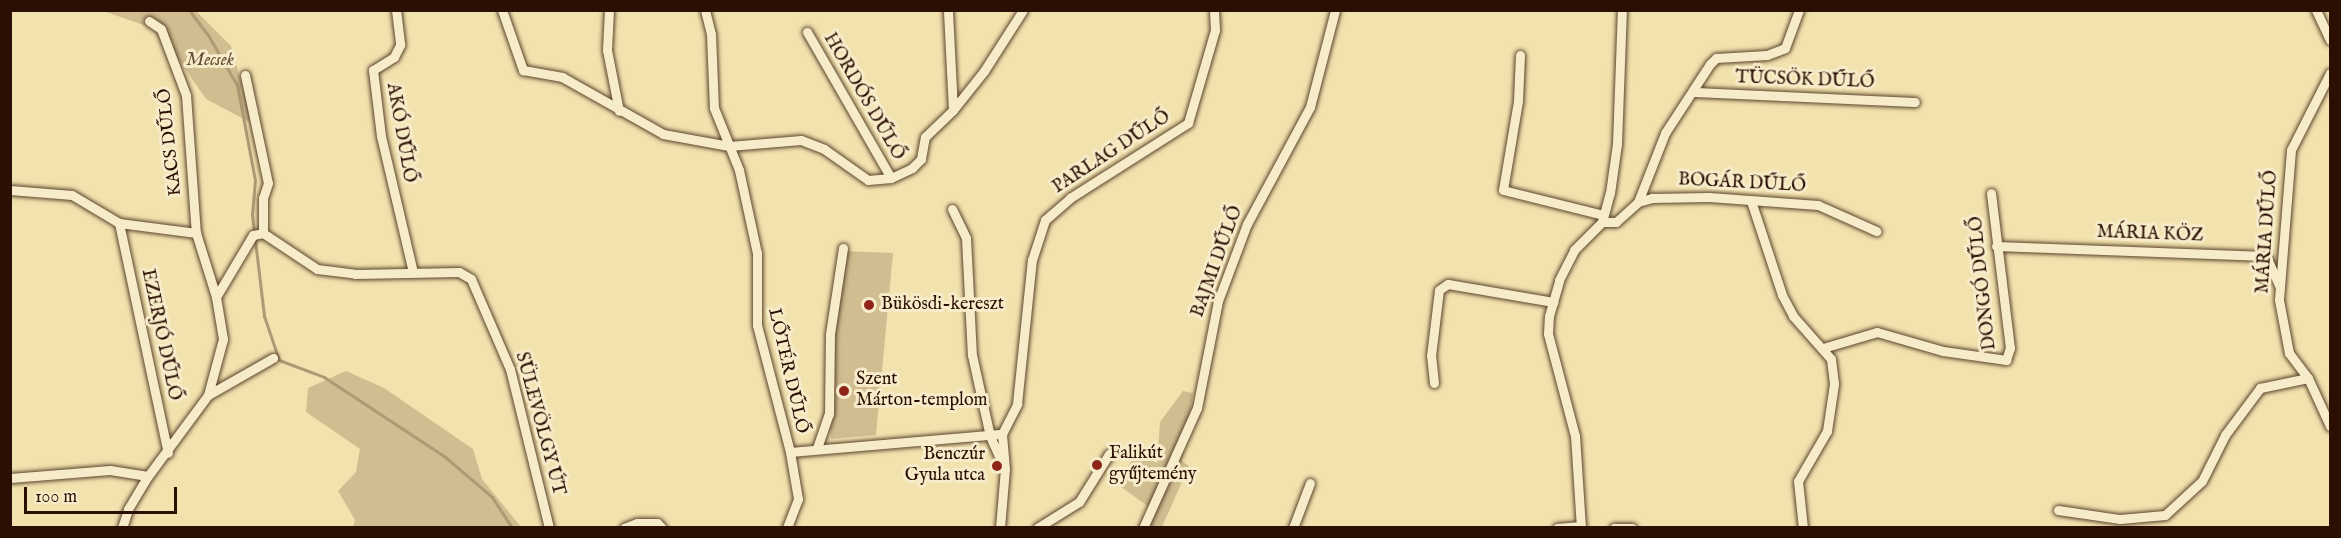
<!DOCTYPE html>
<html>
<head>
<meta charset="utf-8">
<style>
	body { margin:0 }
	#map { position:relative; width:2341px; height:538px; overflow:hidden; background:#f2e2ae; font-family:"IM FELL English",serif }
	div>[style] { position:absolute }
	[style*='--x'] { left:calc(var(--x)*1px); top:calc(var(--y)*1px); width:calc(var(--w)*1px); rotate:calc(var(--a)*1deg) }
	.green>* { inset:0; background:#d0be91 }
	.stream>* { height:3px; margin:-1.5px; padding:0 1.5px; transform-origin:1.5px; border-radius:1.5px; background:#ae9a74 }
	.roads { filter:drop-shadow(0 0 2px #5c442d) drop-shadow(0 0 2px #5c442d) }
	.street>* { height:9px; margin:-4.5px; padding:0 4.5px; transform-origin:4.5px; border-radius:4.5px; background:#f7ecca }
	.dots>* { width:16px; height:16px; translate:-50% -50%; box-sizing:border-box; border:3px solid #f7ecca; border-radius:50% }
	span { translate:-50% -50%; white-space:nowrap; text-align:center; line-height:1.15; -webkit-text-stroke:6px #f7ecca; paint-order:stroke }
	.park-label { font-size:18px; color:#644c34; font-style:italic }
	.street-label { font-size:18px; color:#2a0f02 }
	.poi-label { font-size:18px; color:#2a0f02 }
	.left { translate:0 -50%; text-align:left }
	.right { translate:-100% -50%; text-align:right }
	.frame { position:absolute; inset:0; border:12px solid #2a0f02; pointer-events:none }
	.scale { position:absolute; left:24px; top:487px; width:153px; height:27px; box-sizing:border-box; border:3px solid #2a0f02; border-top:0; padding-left:8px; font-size:18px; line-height:21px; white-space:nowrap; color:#2a0f02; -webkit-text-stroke:4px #f7ecca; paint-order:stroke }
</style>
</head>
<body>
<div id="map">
	<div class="green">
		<div style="clip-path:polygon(103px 11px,196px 11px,231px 46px,253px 124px,206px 99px,158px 30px)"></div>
		<div style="clip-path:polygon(842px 251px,893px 253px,876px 435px,831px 439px,827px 379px)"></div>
		<div style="clip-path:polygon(346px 371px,384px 388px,473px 449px,482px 479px,521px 527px,353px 527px,355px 520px,338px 491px,356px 472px,360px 449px,306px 412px,308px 388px)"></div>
		<div style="clip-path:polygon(1183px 391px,1193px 393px,1182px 461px,1189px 466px,1162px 527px,1138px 527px,1149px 507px,1117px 484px,1136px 454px,1157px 463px,1160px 422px)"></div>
	</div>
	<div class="stream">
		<div style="--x:189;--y:10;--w:31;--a:53"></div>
		<div style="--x:208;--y:35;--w:58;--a:59.9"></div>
		<div style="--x:237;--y:85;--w:97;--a:79.3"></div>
		<div style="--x:255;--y:180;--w:35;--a:95"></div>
		<div style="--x:252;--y:215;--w:102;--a:83.2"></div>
		<div style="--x:264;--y:316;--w:46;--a:71.2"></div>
		<div style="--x:279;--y:360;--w:48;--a:20.7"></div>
		<div style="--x:324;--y:377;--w:144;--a:33.4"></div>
		<div style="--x:444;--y:456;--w:63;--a:40.5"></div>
		<div style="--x:492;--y:497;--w:37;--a:57"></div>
	</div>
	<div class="roads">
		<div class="street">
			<div style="--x:396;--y:10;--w:35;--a:83"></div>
			<div style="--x:400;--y:45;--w:13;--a:117"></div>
			<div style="--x:394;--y:57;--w:25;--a:148"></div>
			<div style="--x:373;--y:70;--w:66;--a:83.1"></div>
			<div style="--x:381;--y:136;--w:140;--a:76.8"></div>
			<div style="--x:502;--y:10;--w:64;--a:70.7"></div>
			<div style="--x:523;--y:70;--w:40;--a:10"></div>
			<div style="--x:562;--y:77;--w:116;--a:29.4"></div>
			<div style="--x:663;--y:134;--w:67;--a:10.3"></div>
			<div style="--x:729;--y:146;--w:72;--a:-4.8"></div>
			<div style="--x:801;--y:140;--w:25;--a:21"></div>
			<div style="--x:824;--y:149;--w:54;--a:35.2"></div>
			<div style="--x:868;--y:180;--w:23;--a:-5"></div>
			<div style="--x:891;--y:178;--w:23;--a:-25"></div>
			<div style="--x:912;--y:168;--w:13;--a:-45"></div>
			<div style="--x:921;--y:159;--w:22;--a:-80"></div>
			<div style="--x:925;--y:137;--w:39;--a:-44"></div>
			<div style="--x:953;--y:110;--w:100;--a:-92.9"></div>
			<div style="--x:609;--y:10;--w:40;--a:92.9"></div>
			<div style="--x:607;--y:50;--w:62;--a:78.9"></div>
			<div style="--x:705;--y:10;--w:25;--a:76"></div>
			<div style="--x:711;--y:34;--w:74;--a:87.7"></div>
			<div style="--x:714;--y:108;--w:67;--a:68"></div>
			<div style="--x:739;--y:170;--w:85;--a:77.8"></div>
			<div style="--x:757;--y:253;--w:72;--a:90"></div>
			<div style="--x:757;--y:325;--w:131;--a:75.4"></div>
			<div style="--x:790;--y:452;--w:48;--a:80.3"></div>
			<div style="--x:798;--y:499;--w:31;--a:111"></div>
			<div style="--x:2316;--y:10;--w:33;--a:65"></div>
			<div style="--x:149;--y:21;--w:14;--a:34"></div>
			<div style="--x:161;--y:29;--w:71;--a:69.3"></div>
			<div style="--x:186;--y:95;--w:138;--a:85.9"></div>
			<div style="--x:196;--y:233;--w:67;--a:72.6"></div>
			<div style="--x:216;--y:297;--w:43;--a:80.5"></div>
			<div style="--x:223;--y:339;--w:58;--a:105"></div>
			<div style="--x:807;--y:32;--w:168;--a:60.1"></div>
			<div style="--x:1520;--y:55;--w:46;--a:92.5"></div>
			<div style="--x:1518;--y:101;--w:90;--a:99.6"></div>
			<div style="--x:1503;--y:190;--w:103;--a:14"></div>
			<div style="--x:2330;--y:73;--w:86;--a:116.9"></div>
			<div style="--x:2291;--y:150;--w:150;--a:94.6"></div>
			<div style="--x:2279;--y:300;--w:54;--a:79.3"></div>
			<div style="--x:2289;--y:353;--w:31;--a:53"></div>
			<div style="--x:2308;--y:378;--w:53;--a:65.4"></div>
			<div style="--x:245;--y:75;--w:110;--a:78"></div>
			<div style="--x:268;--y:183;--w:16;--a:108"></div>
			<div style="--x:263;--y:198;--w:35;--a:90"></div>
			<div style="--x:1694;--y:92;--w:221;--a:2.6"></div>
			<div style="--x:953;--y:110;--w:50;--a:-51.5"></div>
			<div style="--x:984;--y:71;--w:72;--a:-57.4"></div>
			<div style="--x:10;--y:190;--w:62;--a:4.6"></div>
			<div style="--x:72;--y:195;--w:55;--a:30.8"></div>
			<div style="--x:119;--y:223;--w:78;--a:7.4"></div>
			<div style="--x:1751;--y:201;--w:99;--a:71.7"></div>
			<div style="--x:1782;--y:295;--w:24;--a:62"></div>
			<div style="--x:1793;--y:316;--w:57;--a:48.5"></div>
			<div style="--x:1831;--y:359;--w:25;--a:83"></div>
			<div style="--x:1834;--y:384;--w:48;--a:98.5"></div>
			<div style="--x:1827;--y:431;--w:58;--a:120.1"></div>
			<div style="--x:1798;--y:481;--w:47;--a:83.9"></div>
			<div style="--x:1638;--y:202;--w:15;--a:-16"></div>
			<div style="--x:1652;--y:198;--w:57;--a:-1"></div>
			<div style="--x:1709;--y:197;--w:109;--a:4.2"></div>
			<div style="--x:1818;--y:205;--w:64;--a:24.1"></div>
			<div style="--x:952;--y:209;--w:32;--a:64"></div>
			<div style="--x:966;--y:238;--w:117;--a:87.1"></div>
			<div style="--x:972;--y:355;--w:83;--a:77.5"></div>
			<div style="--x:990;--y:436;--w:36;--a:66"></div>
			<div style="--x:1602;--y:222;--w:14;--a:0"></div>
			<div style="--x:1616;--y:222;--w:30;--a:-42"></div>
			<div style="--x:1638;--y:202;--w:74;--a:-68.6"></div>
			<div style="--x:1665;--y:133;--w:82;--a:-56.9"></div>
			<div style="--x:1710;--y:64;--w:8;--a:-45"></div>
			<div style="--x:1716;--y:58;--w:51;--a:-3.4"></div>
			<div style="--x:1767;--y:55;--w:19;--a:-21"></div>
			<div style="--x:1785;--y:48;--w:40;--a:-69.8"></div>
			<div style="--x:119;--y:223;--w:235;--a:78"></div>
			<div style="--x:1996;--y:246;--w:270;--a:2.1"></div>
			<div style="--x:2266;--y:256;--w:34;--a:66"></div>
			<div style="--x:216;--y:297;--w:72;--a:-59.2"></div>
			<div style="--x:253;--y:235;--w:10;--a:-11"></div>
			<div style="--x:263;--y:233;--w:65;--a:33.7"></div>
			<div style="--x:317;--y:269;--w:38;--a:7"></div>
			<div style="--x:355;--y:274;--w:104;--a:-1.1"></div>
			<div style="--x:459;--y:272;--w:14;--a:30"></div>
			<div style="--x:471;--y:279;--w:98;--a:66.6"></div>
			<div style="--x:510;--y:369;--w:164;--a:76.2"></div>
			<div style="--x:1823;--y:348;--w:56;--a:-16.5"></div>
			<div style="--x:1877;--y:332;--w:69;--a:16.1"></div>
			<div style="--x:1943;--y:351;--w:64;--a:8.1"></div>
			<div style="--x:2006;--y:360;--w:13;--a:-72"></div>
			<div style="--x:2010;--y:348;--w:156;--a:-97"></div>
			<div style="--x:1434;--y:383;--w:27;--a:-96"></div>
			<div style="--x:1431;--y:356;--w:66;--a:-83.1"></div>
			<div style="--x:1439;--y:290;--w:11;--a:-34"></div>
			<div style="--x:1448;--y:284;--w:107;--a:9.7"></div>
			<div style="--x:817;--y:448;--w:36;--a:-71"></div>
			<div style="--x:829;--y:414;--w:80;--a:-89.3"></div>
			<div style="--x:830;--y:334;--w:87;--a:-81.4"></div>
			<div style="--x:790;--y:452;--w:213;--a:-4.9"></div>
			<div style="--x:1002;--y:434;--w:34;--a:-63"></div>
			<div style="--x:1017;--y:404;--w:145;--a:-84.1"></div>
			<div style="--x:1032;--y:260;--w:42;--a:-72"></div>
			<div style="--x:1045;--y:220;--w:33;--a:-41"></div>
			<div style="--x:1070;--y:198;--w:140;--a:-32.4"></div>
			<div style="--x:1188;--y:123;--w:97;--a:-73.8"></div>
			<div style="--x:1215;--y:30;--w:20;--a:-93"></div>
			<div style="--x:10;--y:478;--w:100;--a:-4.6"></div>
			<div style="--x:110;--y:470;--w:38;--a:9"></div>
			<div style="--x:2058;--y:510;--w:63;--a:8.3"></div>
			<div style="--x:2120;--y:519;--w:45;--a:-5.1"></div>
			<div style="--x:2165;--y:515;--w:50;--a:-42.6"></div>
			<div style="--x:2202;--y:481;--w:51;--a:-63.4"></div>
			<div style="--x:2225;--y:435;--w:59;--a:-53.3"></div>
			<div style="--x:2260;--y:388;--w:49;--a:-11.8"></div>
			<div style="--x:122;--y:528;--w:20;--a:-72"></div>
			<div style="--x:128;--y:509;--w:39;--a:-59"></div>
			<div style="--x:148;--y:476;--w:101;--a:-53.5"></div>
			<div style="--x:208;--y:395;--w:75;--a:-29.6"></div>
			<div style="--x:624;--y:528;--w:14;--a:-21"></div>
			<div style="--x:637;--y:523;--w:20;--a:0"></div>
			<div style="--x:657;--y:523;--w:7;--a:45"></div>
			<div style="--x:1000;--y:528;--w:59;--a:-85.2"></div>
			<div style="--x:1005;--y:469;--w:35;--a:-95"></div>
			<div style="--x:1037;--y:528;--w:49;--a:-31.8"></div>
			<div style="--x:1079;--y:502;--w:57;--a:-58"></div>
			<div style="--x:1143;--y:528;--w:132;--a:-65.8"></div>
			<div style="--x:1197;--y:408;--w:109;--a:-78.9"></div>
			<div style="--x:1218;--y:301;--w:82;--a:-69.4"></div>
			<div style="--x:1247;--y:224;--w:133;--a:-61.7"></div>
			<div style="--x:1310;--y:107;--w:100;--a:-75.5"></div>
			<div style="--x:1293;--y:528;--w:48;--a:-69.3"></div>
			<div style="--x:1557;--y:528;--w:24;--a:-5"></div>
			<div style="--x:1581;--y:528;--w:92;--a:-93.7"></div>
			<div style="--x:1575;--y:436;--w:106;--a:-104.8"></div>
			<div style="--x:1548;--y:334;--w:18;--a:-87"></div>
			<div style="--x:1549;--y:316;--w:37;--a:-74"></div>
			<div style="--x:1559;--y:280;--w:34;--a:-63"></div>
			<div style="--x:1574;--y:250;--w:40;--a:-45"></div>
			<div style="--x:1602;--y:222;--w:30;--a:-75"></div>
			<div style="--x:1610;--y:193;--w:49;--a:-81.9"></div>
			<div style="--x:1617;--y:144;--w:134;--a:-87.9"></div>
			<div style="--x:1614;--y:528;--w:18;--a:0"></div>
		</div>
	</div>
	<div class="dots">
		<div style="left:869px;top:305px;background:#8f2418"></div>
		<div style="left:844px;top:391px;background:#8f2418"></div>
		<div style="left:1097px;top:465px;background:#8f2418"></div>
		<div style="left:997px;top:466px;background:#8f2418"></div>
	</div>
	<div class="park-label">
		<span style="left:210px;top:61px">Mecsek</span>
	</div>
	<div class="street-label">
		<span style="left:1805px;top:81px;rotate:2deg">TÜCSÖK DŰLŐ</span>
		<span style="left:863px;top:97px;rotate:60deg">HORDÓS DŰLŐ</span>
		<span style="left:400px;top:133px;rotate:80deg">AKÓ DŰLŐ</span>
		<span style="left:171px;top:142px;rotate:-96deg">KACS DŰLŐ</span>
		<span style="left:1112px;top:153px;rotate:-33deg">PARLAG DŰLŐ</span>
		<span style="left:1742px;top:184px;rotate:3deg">BOGÁR DŰLŐ</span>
		<span style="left:2268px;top:232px;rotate:-86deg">MÁRIA DŰLŐ</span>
		<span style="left:2150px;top:235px;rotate:2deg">MÁRIA KÖZ</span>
		<span style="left:1218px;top:262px;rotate:-70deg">BAJMI DŰLŐ</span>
		<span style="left:1984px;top:283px;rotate:-96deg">DONGÓ DŰLŐ</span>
		<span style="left:160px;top:335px;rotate:78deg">EZERJÓ DŰLŐ</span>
		<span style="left:787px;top:371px;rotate:77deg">LŐTÉR DŰLŐ</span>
		<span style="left:539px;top:424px;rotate:75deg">SÜLEVÖLGY ÚT</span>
	</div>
	<div class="poi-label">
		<span class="left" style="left:881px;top:305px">Bükösdi-kereszt</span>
		<span class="left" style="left:856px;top:391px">Szent<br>Márton-templom</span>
		<span class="left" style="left:1109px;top:465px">Falikút<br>gyűjtemény</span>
		<span class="right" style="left:985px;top:466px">Benczúr<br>Gyula utca</span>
	</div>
	<div class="frame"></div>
	<div class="scale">100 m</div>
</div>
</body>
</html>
